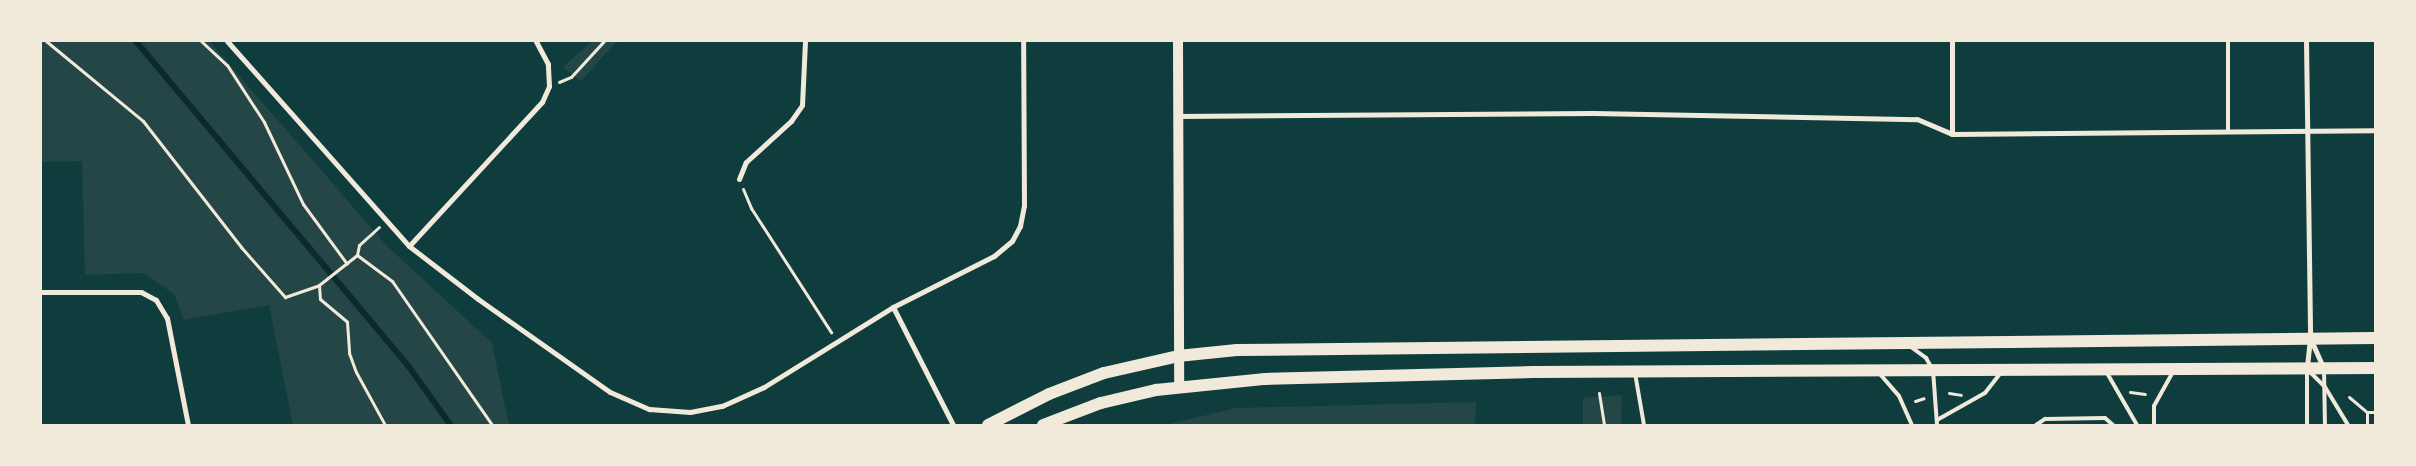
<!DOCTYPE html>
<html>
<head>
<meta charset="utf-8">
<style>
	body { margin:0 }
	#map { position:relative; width:2416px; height:466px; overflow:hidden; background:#0f3d3e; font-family:"Public Sans",sans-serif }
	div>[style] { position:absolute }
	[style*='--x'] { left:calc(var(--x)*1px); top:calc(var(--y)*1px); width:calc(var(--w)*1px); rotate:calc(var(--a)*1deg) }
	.green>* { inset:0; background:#244646 }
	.stream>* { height:5.5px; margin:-2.75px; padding:0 2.75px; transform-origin:2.75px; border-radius:2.75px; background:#0a2a2b }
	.path>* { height:3px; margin:-1.5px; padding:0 1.5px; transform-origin:1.5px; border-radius:1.5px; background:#f1e9da }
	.service>* { height:4px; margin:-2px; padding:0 2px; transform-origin:2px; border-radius:2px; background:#f1e9da }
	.minor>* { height:5px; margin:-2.5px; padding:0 2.5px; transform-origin:2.5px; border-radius:2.5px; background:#f1e9da }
	.secondary>* { height:10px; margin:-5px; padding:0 5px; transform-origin:5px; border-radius:5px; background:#f1e9da }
	.primary>* { height:12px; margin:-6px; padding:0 6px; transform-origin:6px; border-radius:6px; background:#f1e9da }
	span { translate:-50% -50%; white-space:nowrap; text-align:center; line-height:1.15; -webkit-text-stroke:4.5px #f1e9da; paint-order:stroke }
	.frame { position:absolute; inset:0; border:42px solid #f1e9da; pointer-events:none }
</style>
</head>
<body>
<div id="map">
	<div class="green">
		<div style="clip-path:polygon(41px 41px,209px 41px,386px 245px,492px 343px,509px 425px,293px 425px,269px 305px,184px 320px,174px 294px,144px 273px,85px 275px,82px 161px,41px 162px)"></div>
		<div style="clip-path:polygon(592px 41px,617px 41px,581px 81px,563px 67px)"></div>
		<div style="clip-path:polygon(1622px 395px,1621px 425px,1583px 425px,1583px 398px)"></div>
		<div style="clip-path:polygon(1476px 402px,1475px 425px,1165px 425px,1236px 408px)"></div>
	</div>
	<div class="stream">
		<div style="--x:136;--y:41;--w:423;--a:50"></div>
		<div style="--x:408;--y:365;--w:74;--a:54.4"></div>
	</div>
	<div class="path">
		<div style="--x:46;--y:41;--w:126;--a:39.5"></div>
		<div style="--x:143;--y:121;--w:160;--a:52.1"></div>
		<div style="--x:241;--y:247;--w:67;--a:48.7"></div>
		<div style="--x:285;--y:297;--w:36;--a:-19"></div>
		<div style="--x:319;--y:285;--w:48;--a:-38.3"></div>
		<div style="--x:201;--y:41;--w:35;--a:43"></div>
		<div style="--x:227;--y:65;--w:68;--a:57"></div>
		<div style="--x:264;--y:122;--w:91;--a:64.6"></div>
		<div style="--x:303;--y:204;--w:74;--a:53.7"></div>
		<div style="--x:559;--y:82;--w:13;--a:-23"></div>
		<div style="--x:571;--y:77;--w:49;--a:-47.5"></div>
		<div style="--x:743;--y:189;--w:21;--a:67"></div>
		<div style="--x:751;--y:208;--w:148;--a:57.2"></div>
		<div style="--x:379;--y:227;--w:27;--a:138"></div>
		<div style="--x:359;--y:245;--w:10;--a:101"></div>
		<div style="--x:357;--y:255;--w:44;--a:36.6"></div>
		<div style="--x:392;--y:281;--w:175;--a:55.2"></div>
		<div style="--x:319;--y:285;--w:14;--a:86"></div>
		<div style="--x:320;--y:299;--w:35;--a:40"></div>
		<div style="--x:347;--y:322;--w:31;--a:86"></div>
		<div style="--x:349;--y:353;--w:20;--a:70"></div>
		<div style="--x:356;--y:372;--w:60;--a:61.3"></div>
		<div style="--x:2130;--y:392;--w:15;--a:8"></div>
		<div style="--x:1599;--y:393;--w:32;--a:81"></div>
		<div style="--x:1949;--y:393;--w:12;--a:9"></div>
		<div style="--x:2349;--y:397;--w:23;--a:40"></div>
		<div style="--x:2367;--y:412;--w:13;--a:90"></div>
		<div style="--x:1915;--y:401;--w:9;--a:-18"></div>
		<div style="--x:2367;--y:412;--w:8;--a:0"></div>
	</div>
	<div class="service">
		<div style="--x:2228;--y:41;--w:90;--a:90"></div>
		<div style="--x:1911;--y:347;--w:19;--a:36"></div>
		<div style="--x:1926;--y:358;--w:14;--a:60"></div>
		<div style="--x:1933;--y:370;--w:55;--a:85.8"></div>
		<div style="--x:2307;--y:370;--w:55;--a:90"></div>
		<div style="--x:2324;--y:370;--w:55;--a:89"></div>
		<div style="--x:2310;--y:372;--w:21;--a:45"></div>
		<div style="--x:2325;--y:387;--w:44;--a:58.8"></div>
		<div style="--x:1635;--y:373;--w:53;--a:80.2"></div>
		<div style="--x:1879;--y:373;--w:30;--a:49"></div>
		<div style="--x:1899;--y:396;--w:32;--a:66"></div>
		<div style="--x:2107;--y:373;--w:60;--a:60"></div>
		<div style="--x:1937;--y:420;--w:55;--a:-29.4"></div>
		<div style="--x:1985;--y:393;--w:24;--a:-52"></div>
		<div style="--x:2036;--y:425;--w:11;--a:-34"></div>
		<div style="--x:2045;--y:419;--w:60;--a:-1"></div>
		<div style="--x:2105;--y:418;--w:11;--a:41"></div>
		<div style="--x:2154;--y:425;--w:19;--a:-90"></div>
		<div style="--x:2154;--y:406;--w:38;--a:-61"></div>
	</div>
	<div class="minor">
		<div style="--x:227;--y:41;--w:274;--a:48.4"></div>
		<div style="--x:409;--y:246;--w:87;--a:37.5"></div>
		<div style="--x:478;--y:299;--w:161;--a:35.2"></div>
		<div style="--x:610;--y:392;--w:43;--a:23.6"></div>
		<div style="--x:649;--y:409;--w:41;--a:4.2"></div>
		<div style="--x:690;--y:412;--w:33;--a:-11"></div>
		<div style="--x:722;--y:406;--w:46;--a:-24.3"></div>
		<div style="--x:764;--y:387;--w:152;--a:-31.8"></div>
		<div style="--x:893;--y:307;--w:113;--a:-26.8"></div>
		<div style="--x:994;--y:256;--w:23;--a:-40"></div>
		<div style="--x:1012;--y:241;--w:17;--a:-62"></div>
		<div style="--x:1020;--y:226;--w:21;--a:-79"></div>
		<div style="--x:1024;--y:205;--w:164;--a:-90.3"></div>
		<div style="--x:2306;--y:41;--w:297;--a:89.2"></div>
		<div style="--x:2310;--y:338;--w:30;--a:96"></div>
		<div style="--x:1178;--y:116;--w:415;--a:-0.4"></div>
		<div style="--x:1593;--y:113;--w:324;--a:1.1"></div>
		<div style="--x:1917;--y:119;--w:38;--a:23"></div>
		<div style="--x:1952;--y:134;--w:423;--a:-0.5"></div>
		<div style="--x:1952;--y:134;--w:93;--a:-90"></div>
		<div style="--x:739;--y:179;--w:18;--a:-68"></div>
		<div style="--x:746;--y:162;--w:61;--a:-42.3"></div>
		<div style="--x:791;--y:121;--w:19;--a:-55"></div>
		<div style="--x:802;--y:105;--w:64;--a:-87.3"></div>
		<div style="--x:409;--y:246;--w:196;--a:-47.3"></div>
		<div style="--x:542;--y:102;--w:17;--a:-66"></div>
		<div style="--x:549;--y:86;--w:22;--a:-93"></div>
		<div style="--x:548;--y:64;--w:26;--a:-118"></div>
		<div style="--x:41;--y:292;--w:100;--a:0"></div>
		<div style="--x:141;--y:292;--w:17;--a:28"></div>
		<div style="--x:156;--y:300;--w:21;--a:59"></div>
		<div style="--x:167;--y:318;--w:109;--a:78.9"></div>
		<div style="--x:893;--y:307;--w:132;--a:63"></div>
		<div style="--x:2311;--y:340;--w:30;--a:66"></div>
	</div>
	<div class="secondary">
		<div style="--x:1178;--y:41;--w:345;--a:89.8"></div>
	</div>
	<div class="primary">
		<div style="--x:988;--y:425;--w:68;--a:-26.9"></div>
		<div style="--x:1049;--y:394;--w:59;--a:-20.9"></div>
		<div style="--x:1104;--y:373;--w:76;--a:-12.9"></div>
		<div style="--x:1178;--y:356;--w:59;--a:-5.8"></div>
		<div style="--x:1237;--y:350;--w:1138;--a:-0.6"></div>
		<div style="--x:1043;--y:425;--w:62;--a:-20.8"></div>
		<div style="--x:1101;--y:403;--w:57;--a:-13.3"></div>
		<div style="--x:1156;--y:390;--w:110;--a:-5.8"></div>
		<div style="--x:1265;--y:379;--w:268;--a:-1.5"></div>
		<div style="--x:1533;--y:372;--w:842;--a:-0.27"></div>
	</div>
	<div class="frame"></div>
</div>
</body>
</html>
